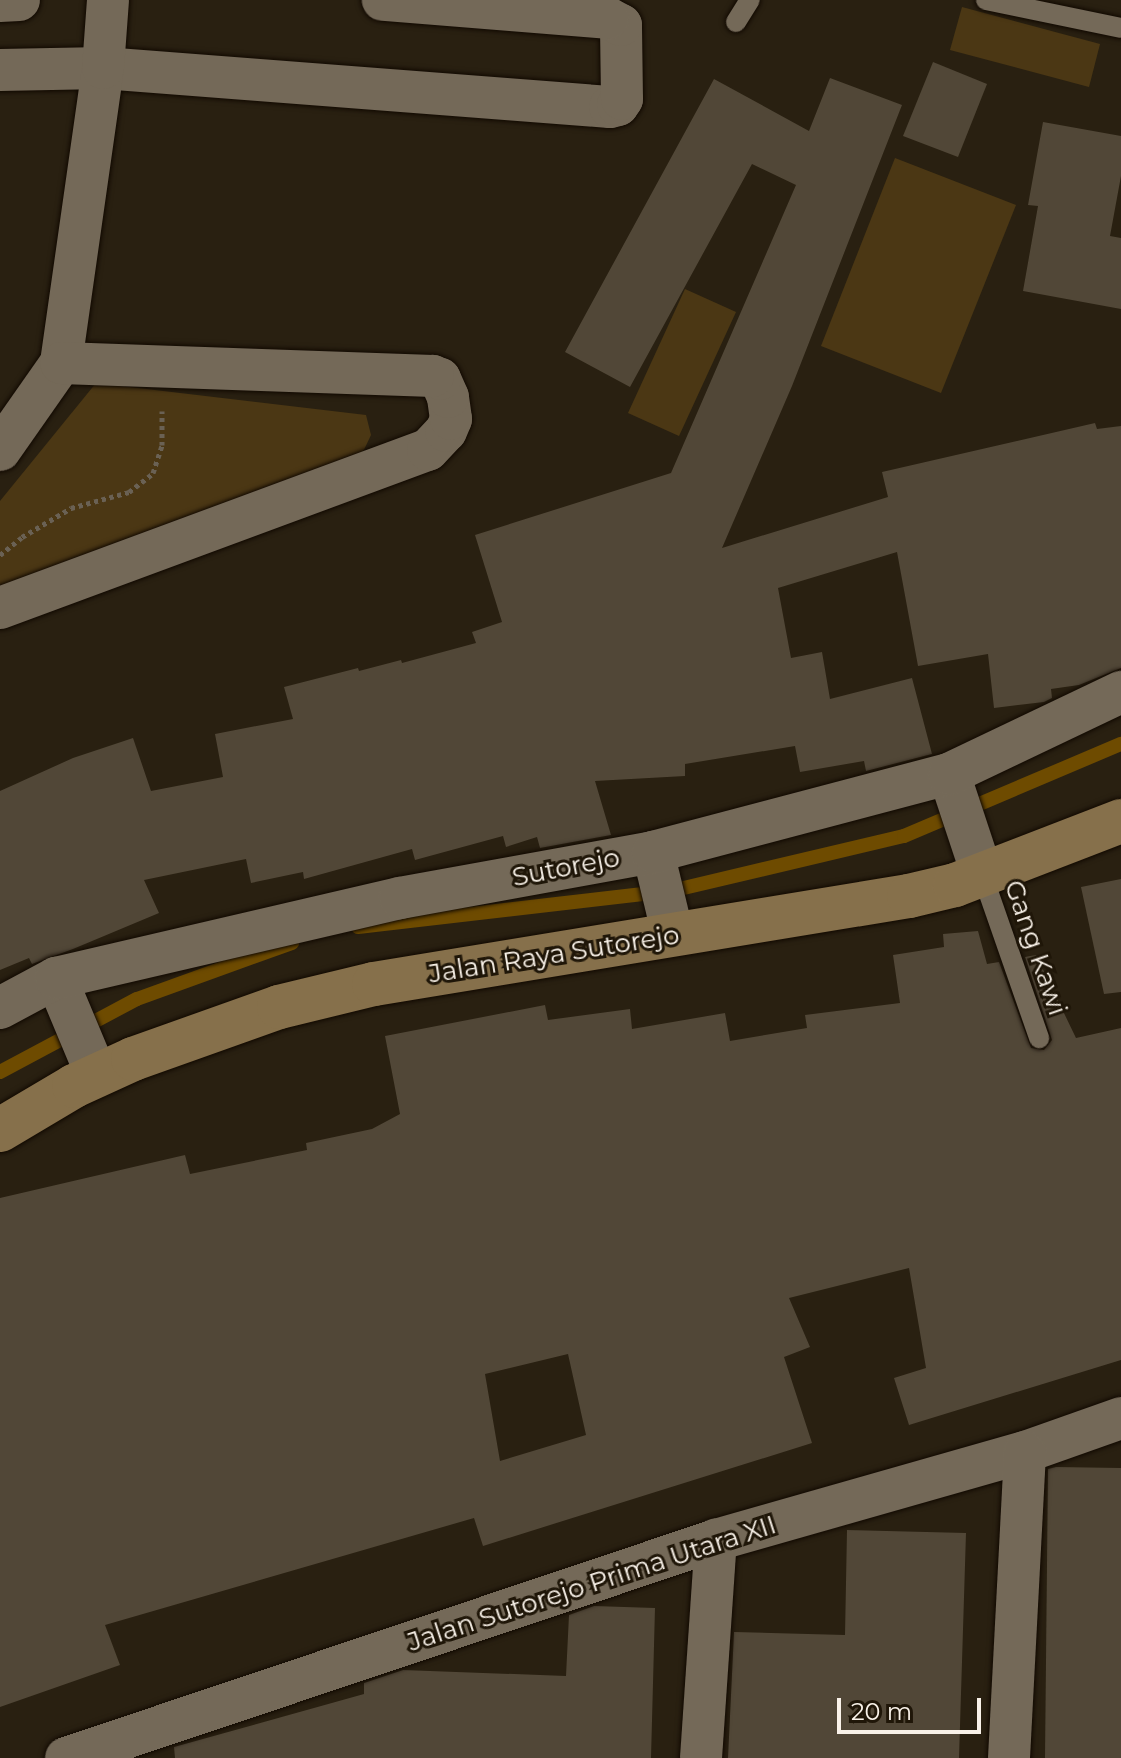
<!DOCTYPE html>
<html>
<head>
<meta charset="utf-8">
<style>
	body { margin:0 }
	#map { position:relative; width:1121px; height:1758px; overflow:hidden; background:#292011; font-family:Montserrat,sans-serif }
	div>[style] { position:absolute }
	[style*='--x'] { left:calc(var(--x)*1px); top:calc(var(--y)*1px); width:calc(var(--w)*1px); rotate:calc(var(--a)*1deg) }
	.green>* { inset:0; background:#4b3714 }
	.stream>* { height:14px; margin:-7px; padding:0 7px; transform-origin:7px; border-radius:7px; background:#6e4b00 }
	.building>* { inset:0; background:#514737 }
	.path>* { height:5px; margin-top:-2.5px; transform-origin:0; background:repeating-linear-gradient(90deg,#6a6154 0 4px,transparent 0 8px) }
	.roads { filter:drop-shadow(0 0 2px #110901) drop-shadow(0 0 2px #110901) }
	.service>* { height:20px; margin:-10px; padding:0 10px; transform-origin:10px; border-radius:10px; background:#746958 }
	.minor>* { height:42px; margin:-21px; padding:0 21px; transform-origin:21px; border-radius:21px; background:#746958 }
	.secondary>* { height:44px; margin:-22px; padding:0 22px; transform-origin:22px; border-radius:22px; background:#86704b }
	span { translate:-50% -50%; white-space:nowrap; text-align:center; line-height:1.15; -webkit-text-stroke:6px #1f1608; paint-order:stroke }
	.street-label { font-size:26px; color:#f9f2e9 }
	.scale { position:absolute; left:837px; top:1698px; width:144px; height:36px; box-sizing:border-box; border:4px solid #f9f2e9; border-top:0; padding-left:10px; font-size:24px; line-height:28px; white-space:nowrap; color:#f9f2e9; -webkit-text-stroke:6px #1f1608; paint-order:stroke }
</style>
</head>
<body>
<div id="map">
	<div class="green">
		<div style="clip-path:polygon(962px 7px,1100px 44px,1089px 87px,950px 50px)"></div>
		<div style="clip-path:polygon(895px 158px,1016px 205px,941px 393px,821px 346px)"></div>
		<div style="clip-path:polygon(685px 289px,736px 312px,679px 436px,628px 413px)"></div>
		<div style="clip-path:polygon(96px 383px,366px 415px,371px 435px,362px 454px,0 588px,0 501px)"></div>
	</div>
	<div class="stream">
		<div style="--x:358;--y:927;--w:315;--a:-6.6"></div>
		<div style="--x:671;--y:891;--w:239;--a:-13.3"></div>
		<div style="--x:904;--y:836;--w:236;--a:-23"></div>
		<div style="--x:0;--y:1072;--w:155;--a:-28.1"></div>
		<div style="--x:137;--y:999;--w:165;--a:-19.9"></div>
	</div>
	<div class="building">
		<div style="clip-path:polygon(933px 62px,987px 84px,958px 157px,903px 136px)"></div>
		<div style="clip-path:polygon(830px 78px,902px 105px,792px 386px,722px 548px,888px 497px,882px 472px,1095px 423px,1097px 429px,1121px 426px,1121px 668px,1079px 685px,1051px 689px,1052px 698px,1044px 702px,994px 708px,988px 654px,918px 666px,897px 552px,778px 588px,791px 658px,822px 652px,830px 699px,912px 678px,932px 754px,866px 771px,864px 761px,800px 772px,795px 746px,685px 764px,685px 776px,595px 781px,611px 835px,540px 848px,537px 837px,506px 847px,503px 836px,415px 860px,412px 849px,304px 879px,303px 872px,251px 883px,246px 859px,144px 880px,159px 913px,73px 949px,32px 964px,29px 958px,0 970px,0 791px,73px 758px,133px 738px,151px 791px,223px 777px,215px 734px,293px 719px,284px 687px,358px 668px,359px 671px,401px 660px,402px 663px,476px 643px,472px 632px,502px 622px,475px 535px,671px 473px,796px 185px,752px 164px,630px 387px,565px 352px,714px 79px,809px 131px)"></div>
		<div style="clip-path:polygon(1043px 122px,1121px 136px,1121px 176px,1110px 236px,1121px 238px,1121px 309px,1023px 291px,1038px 206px,1028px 205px)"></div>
		<div style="clip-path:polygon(1121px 879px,1121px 992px,1104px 994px,1081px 887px)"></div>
		<div style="clip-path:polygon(evenodd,978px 931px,987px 964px,999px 962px,1031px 1048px,1044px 1050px,1052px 1040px,1025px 957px,1036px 955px,1076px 1038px,1121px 1028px,1121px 1360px,909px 1425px,894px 1378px,926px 1368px,909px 1268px,789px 1298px,810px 1347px,784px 1357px,812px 1443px,483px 1546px,474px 1518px,105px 1625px,120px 1665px,0 1707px,0 1198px,185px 1155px,190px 1174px,307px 1150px,306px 1143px,372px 1129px,400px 1114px,385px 1036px,545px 1005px,548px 1020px,630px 1009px,632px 1029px,725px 1013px,730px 1041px,807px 1028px,805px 1015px,900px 1003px,893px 955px,944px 947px,943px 934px,978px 931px,568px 1354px,586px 1435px,500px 1461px,485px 1374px,568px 1354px)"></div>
		<div style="clip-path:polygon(1056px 1467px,1121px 1468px,1121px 1758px,1045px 1758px,1048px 1469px)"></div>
		<div style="clip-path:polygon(847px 1530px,966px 1533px,959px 1758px,728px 1758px,734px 1632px,845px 1635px)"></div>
		<div style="clip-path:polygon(594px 1606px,655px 1608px,651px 1758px,175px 1758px,174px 1747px,364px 1694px,364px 1683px,403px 1670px,566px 1676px,569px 1615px)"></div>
	</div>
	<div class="path">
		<div style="--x:0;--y:555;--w:28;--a:-39"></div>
		<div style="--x:22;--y:537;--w:57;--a:-30.6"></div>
		<div style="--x:71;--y:508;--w:60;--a:-15.4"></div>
		<div style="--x:129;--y:492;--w:31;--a:-38"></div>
		<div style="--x:153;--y:473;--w:29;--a:-72"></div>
		<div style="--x:162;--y:445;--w:34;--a:-90"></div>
	</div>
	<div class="roads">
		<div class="service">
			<div style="--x:986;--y:0;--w:138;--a:11.7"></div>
			<div style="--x:736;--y:22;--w:26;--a:-58"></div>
			<div style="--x:982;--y:874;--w:174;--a:70.8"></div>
		</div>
		<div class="minor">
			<div style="--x:0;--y:1;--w:19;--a:-3"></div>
			<div style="--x:0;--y:70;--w:103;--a:-1.1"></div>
			<div style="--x:103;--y:68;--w:508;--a:4.4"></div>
			<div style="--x:610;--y:107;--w:8;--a:-14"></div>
			<div style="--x:618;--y:105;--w:7;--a:-56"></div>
			<div style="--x:622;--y:99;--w:74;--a:-90.8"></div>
			<div style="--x:621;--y:25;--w:15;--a:-152"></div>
			<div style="--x:608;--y:18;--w:226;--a:-175.4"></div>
			<div style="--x:0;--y:450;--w:106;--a:-55"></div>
			<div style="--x:61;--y:363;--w:298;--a:-81.9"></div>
			<div style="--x:103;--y:68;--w:68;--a:-85.8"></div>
			<div style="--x:0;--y:608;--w:456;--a:-20.3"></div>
			<div style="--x:428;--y:450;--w:26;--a:-47"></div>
			<div style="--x:446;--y:431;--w:13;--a:-67"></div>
			<div style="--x:451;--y:419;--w:22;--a:-98"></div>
			<div style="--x:448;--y:397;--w:20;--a:-114"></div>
			<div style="--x:440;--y:379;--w:8;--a:-157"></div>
			<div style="--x:433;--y:376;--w:372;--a:-178"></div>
			<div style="--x:949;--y:774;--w:105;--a:71.7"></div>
			<div style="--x:653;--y:852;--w:85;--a:76.5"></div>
			<div style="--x:56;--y:978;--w:106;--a:67.3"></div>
			<div style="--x:0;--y:1008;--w:64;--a:-28.2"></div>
			<div style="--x:56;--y:978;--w:353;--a:-13.1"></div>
			<div style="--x:400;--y:898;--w:257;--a:-10.3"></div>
			<div style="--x:653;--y:852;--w:306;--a:-14.8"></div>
			<div style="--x:949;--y:774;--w:191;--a:-25.5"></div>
			<div style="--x:66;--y:1758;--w:686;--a:-18.54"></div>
			<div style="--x:716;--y:1540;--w:321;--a:-15.9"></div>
			<div style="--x:1025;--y:1452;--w:102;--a:-19.5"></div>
			<div style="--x:701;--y:1758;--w:219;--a:-86.1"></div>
			<div style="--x:1009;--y:1758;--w:306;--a:-87"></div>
		</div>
		<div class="secondary">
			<div style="--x:0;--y:1130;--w:86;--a:-30.7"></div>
			<div style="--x:74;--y:1086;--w:65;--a:-24.6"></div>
			<div style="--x:133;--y:1059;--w:155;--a:-19.6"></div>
			<div style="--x:279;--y:1007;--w:98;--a:-13.6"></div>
			<div style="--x:374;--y:984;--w:542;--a:-9.34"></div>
			<div style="--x:909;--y:896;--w:47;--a:-13.4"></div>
			<div style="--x:955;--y:885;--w:178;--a:-21.1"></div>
		</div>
	</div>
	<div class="street-label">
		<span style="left:566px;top:868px;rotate:-11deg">Sutorejo</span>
		<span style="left:1035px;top:948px;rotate:71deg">Gang Kawi</span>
		<span style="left:554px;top:955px;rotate:-9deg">Jalan Raya Sutorejo</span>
		<span style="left:592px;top:1584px;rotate:-18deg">Jalan Sutorejo Prima Utara XII</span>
	</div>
	<div class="scale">20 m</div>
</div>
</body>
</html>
